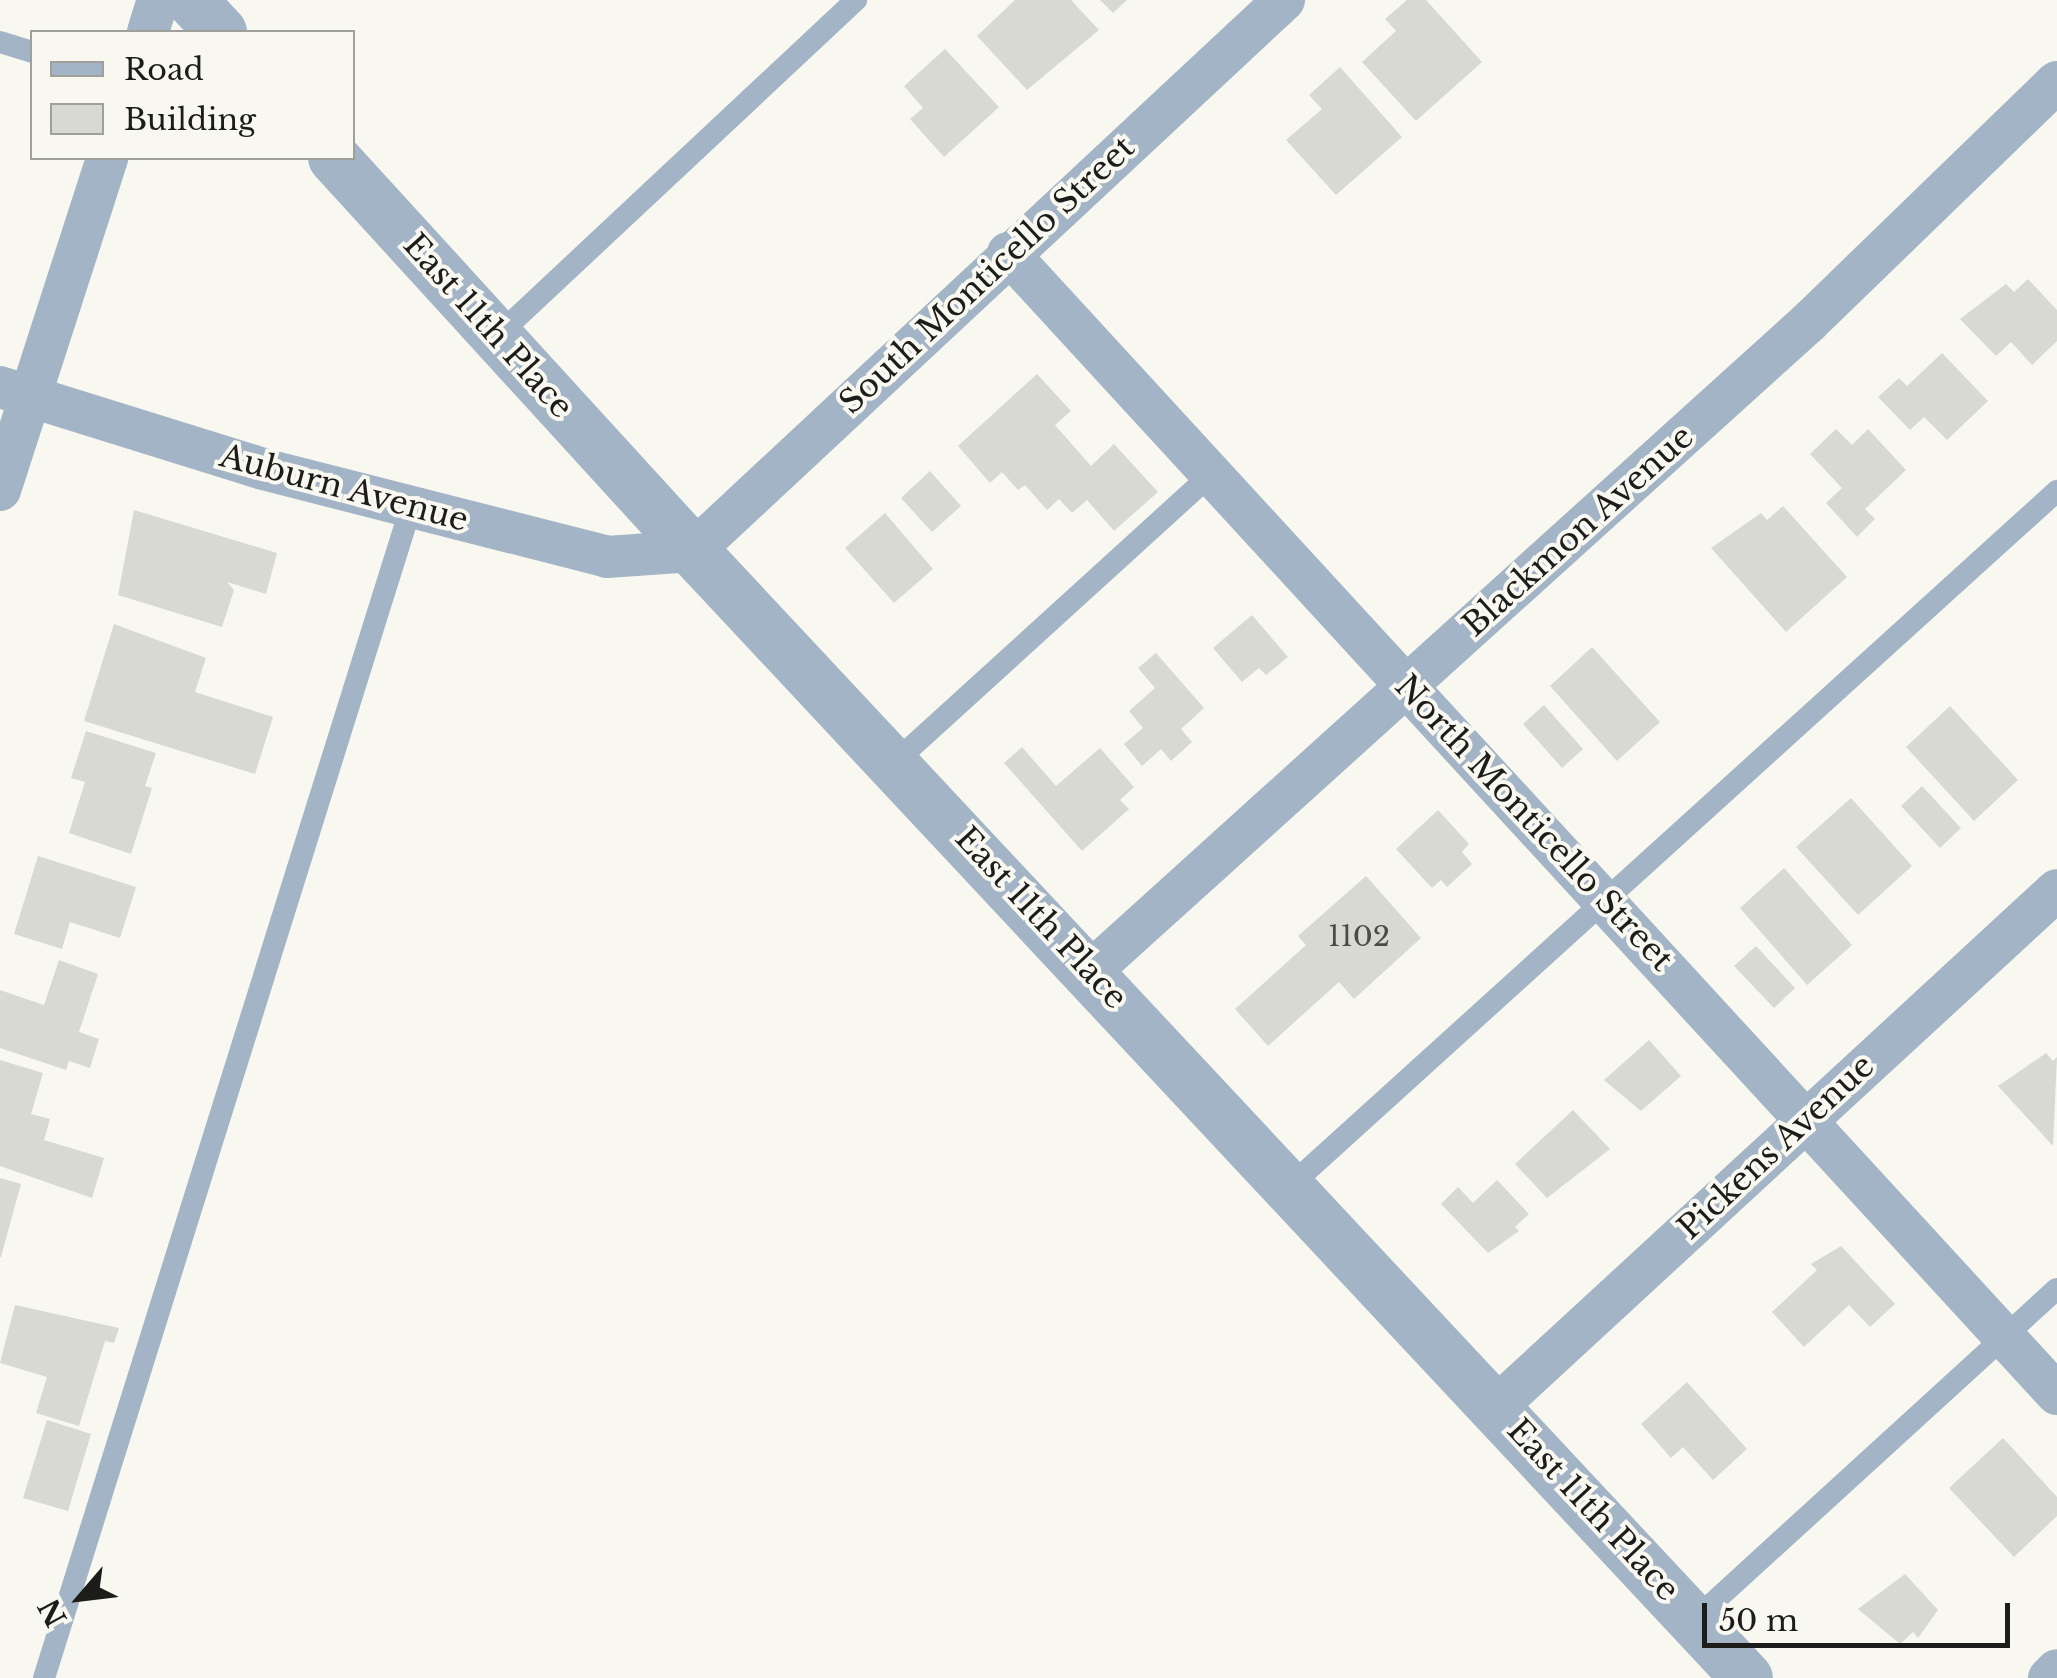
<!DOCTYPE html>
<html>
<head>
<meta charset="utf-8">
<style>
	body { margin:0 }
	#map { position:relative; width:2057px; height:1678px; overflow:hidden; background:#f8f8f1; font-family:"Libre Baskerville",serif }
	div>[style] { position:absolute }
	[style*='--x'] { left:calc(var(--x)*1px); top:calc(var(--y)*1px); width:calc(var(--w)*1px); rotate:calc(var(--a)*1deg) }
	.building>* { inset:0; background:#d8d9d2 }
	.service>* { height:22px; margin:-11px; padding:0 11px; transform-origin:11px; border-radius:11px; background:#a3b4c6 }
	.minor>* { height:42px; margin:-21px; padding:0 21px; transform-origin:21px; border-radius:21px; background:#a3b4c6 }
	.tertiary>* { height:52px; margin:-26px; padding:0 26px; transform-origin:26px; border-radius:26px; background:#a3b4c6 }
	span { translate:-50% -50%; white-space:nowrap; text-align:center; line-height:1.15; -webkit-text-stroke:8px #f8f8f1; paint-order:stroke }
	.number-label { font-size:28px; color:#4b4b48 }
	.number-label span { -webkit-text-stroke-width:0 }
	.street-label { font-size:32px; color:#1c1c1a }
	.legend { position:absolute; left:30px; top:30px; width:325px; height:130px; box-sizing:border-box; background:#f8f8f1; border:2px solid #a0a09b; margin:0; padding:12px 18px; list-style:none; font-size:30px; color:#1c1c1a }
	.legend li { display:flex; align-items:center; gap:20px; height:50px }
	.legend b { width:50px; border:2px solid #a0a09b }
	.north { position:absolute; left:30px; top:1548px; width:100px; height:100px; -webkit-text-stroke:8px #f8f8f1; paint-order:stroke; rotate:242deg; font-size:28px; font-weight:700; line-height:40px; text-align:center; color:#1c1c1a }
	.north::after { content:''; display:block; margin:auto; width:35px; height:45px; background:#1c1c1a; clip-path:polygon(50% 0,100% 100%,50% 72%,0 100%) }
	.scale { position:absolute; left:1702px; top:1603px; width:308px; height:45px; box-sizing:border-box; border:5px solid #1c1c1a; border-top:0; padding-left:12px; font-size:30px; line-height:35px; white-space:nowrap; color:#1c1c1a; -webkit-text-stroke:8px #f8f8f1; paint-order:stroke }
</style>
</head>
<body>
<div id="map">
	<div class="building">
		<div style="clip-path:polygon(1015px 0,1071px 0,1099px 30px,1027px 90px,977px 36px)"></div>
		<div style="clip-path:polygon(1100px 0,1127px 0,1113px 13px)"></div>
		<div style="clip-path:polygon(1407px 0,1426px 0,1482px 62px,1416px 121px,1362px 62px,1396px 31px,1385px 19px)"></div>
		<div style="clip-path:polygon(945px 49px,999px 107px,944px 157px,910px 119px,923px 108px,904px 86px)"></div>
		<div style="clip-path:polygon(1340px 67px,1402px 137px,1336px 195px,1286px 140px,1322px 109px,1309px 95px)"></div>
		<div style="clip-path:polygon(2028px 279px,2057px 310px,2057px 341px,2032px 365px,2011px 342px,1996px 356px,1960px 319px,2006px 284px,2014px 292px)"></div>
		<div style="clip-path:polygon(1942px 353px,1988px 401px,1947px 440px,1924px 417px,1910px 430px,1878px 397px,1899px 378px,1907px 386px)"></div>
		<div style="clip-path:polygon(1037px 374px,1071px 411px,1055px 425px,1091px 466px,1114px 444px,1158px 492px,1114px 531px,1087px 500px,1072px 513px,1059px 499px,1047px 510px,1025px 485px,1018px 490px,1002px 472px,990px 483px,958px 446px)"></div>
		<div style="clip-path:polygon(1836px 429px,1852px 445px,1868px 429px,1906px 470px,1865px 509px,1875px 519px,1857px 537px,1826px 503px,1842px 488px,1810px 454px)"></div>
		<div style="clip-path:polygon(930px 471px,961px 506px,932px 532px,901px 498px)"></div>
		<div style="clip-path:polygon(1783px 506px,1847px 577px,1786px 632px,1711px 548px,1761px 513px,1767px 520px)"></div>
		<div style="clip-path:polygon(134px 510px,277px 553px,266px 594px,227px 582px,234px 590px,222px 627px,118px 595px)"></div>
		<div style="clip-path:polygon(885px 513px,933px 569px,894px 603px,845px 548px)"></div>
		<div style="clip-path:polygon(1252px 615px,1288px 657px,1266px 675px,1259px 668px,1242px 682px,1213px 648px)"></div>
		<div style="clip-path:polygon(114px 624px,206px 658px,195px 692px,273px 717px,255px 774px,84px 721px)"></div>
		<div style="clip-path:polygon(1592px 647px,1660px 722px,1617px 761px,1550px 686px)"></div>
		<div style="clip-path:polygon(1156px 653px,1204px 708px,1181px 729px,1192px 742px,1171px 761px,1161px 749px,1142px 766px,1124px 744px,1143px 728px,1129px 711px,1155px 688px,1138px 668px)"></div>
		<div style="clip-path:polygon(1544px 705px,1583px 749px,1562px 768px,1523px 724px)"></div>
		<div style="clip-path:polygon(1950px 706px,2018px 780px,1974px 821px,1906px 747px)"></div>
		<div style="clip-path:polygon(86px 731px,156px 753px,145px 786px,152px 788px,131px 854px,69px 833px,85px 782px,71px 778px)"></div>
		<div style="clip-path:polygon(1022px 747px,1056px 786px,1100px 748px,1134px 787px,1120px 800px,1129px 809px,1082px 851px,1004px 763px)"></div>
		<div style="clip-path:polygon(1922px 786px,1961px 828px,1940px 848px,1901px 806px)"></div>
		<div style="clip-path:polygon(1851px 798px,1912px 866px,1858px 915px,1796px 847px)"></div>
		<div style="clip-path:polygon(1438px 810px,1469px 844px,1462px 852px,1472px 864px,1447px 887px,1441px 880px,1432px 888px,1396px 849px)"></div>
		<div style="clip-path:polygon(38px 856px,136px 887px,120px 938px,70px 922px,62px 949px,14px 934px)"></div>
		<div style="clip-path:polygon(1784px 868px,1852px 945px,1807px 985px,1740px 908px)"></div>
		<div style="clip-path:polygon(1366px 876px,1421px 938px,1354px 999px,1339px 982px,1268px 1046px,1235px 1009px,1306px 945px,1298px 936px)"></div>
		<div style="clip-path:polygon(1756px 946px,1795px 988px,1774px 1008px,1734px 966px)"></div>
		<div style="clip-path:polygon(59px 960px,98px 974px,79px 1032px,99px 1039px,90px 1068px,69px 1061px,66px 1070px,0 1048px,0 990px,44px 1005px)"></div>
		<div style="clip-path:polygon(1649px 1040px,1681px 1076px,1641px 1111px,1604px 1080px)"></div>
		<div style="clip-path:polygon(2046px 1053px,2053px 1061px,2057px 1057px,2053px 1146px,1998px 1086px)"></div>
		<div style="clip-path:polygon(0 1060px,43px 1073px,31px 1114px,50px 1119px,44px 1140px,104px 1158px,92px 1198px,0 1166px)"></div>
		<div style="clip-path:polygon(1573px 1110px,1610px 1149px,1547px 1198px,1515px 1164px)"></div>
		<div style="clip-path:polygon(0 1178px,21px 1184px,1px 1257px,0 1257px)"></div>
		<div style="clip-path:polygon(1497px 1180px,1529px 1214px,1515px 1227px,1519px 1231px,1488px 1253px,1441px 1204px,1458px 1187px,1473px 1203px)"></div>
		<div style="clip-path:polygon(1841px 1246px,1895px 1304px,1870px 1327px,1849px 1305px,1804px 1347px,1772px 1312px,1817px 1270px,1811px 1264px)"></div>
		<div style="clip-path:polygon(15px 1305px,119px 1328px,114px 1343px,105px 1341px,79px 1426px,36px 1413px,47px 1377px,0 1363px)"></div>
		<div style="clip-path:polygon(1687px 1382px,1747px 1449px,1713px 1480px,1683px 1447px,1671px 1458px,1641px 1424px)"></div>
		<div style="clip-path:polygon(47px 1420px,91px 1434px,68px 1511px,23px 1498px)"></div>
		<div style="clip-path:polygon(2003px 1438px,2057px 1497px,2057px 1516px,2014px 1557px,1949px 1488px)"></div>
		<div style="clip-path:polygon(1905px 1574px,1938px 1610px,1918px 1638px,1913px 1632px,1900px 1644px,1858px 1609px)"></div>
	</div>
	<div class="service">
		<div style="--x:0;--y:42;--w:34;--a:17"></div>
		<div style="--x:497;--y:336;--w:492;--a:-43.1"></div>
		<div style="--x:895;--y:762;--w:428;--a:-42.3"></div>
		<div style="--x:1291;--y:1185;--w:1034;--a:-42.18"></div>
		<div style="--x:1694;--y:1620;--w:491;--a:-42.4"></div>
		<div style="--x:44;--y:1678;--w:1227;--a:-72.6"></div>
	</div>
	<div class="minor">
		<div style="--x:148;--y:32;--w:34;--a:-73"></div>
		<div style="--x:1008;--y:253;--w:1550;--a:47.41"></div>
		<div style="--x:0;--y:387;--w:275;--a:17.3"></div>
		<div style="--x:263;--y:469;--w:355;--a:14.3"></div>
		<div style="--x:607;--y:557;--w:86;--a:-4"></div>
		<div style="--x:693;--y:551;--w:808;--a:-42.99"></div>
		<div style="--x:0;--y:490;--w:349;--a:-72.1"></div>
		<div style="--x:1091;--y:971;--w:968;--a:-42.11"></div>
		<div style="--x:1809;--y:322;--w:345;--a:-44.1"></div>
		<div style="--x:1497;--y:1406;--w:761;--a:-42.66"></div>
		<div style="--x:2049;--y:1678;--w:11;--a:-45"></div>
	</div>
	<div class="tertiary">
		<div style="--x:191;--y:0;--w:44;--a:46.8"></div>
		<div style="--x:334;--y:158;--w:532;--a:47.59"></div>
		<div style="--x:693;--y:551;--w:1543;--a:46.92"></div>
	</div>
	<div class="number-label">
		<span style="left:1359px;top:937px">1102</span>
	</div>
	<div class="street-label">
		<span style="left:987px;top:275px;rotate:-43deg">South Monticello Street</span>
		<span style="left:488px;top:326px;rotate:48deg">East 11th Place</span>
		<span style="left:344px;top:488px;rotate:15deg">Auburn Avenue</span>
		<span style="left:1578px;top:531px;rotate:-42deg">Blackmon Avenue</span>
		<span style="left:1534px;top:823px;rotate:47deg">North Monticello Street</span>
		<span style="left:1041px;top:918px;rotate:47deg">East 11th Place</span>
		<span style="left:1776px;top:1147px;rotate:-43deg">Pickens Avenue</span>
		<span style="left:1593px;top:1510px;rotate:47deg">East 11th Place</span>
	</div>
	<ul class="legend">
	<li><b style="height:12px;background:#a3b4c6"></b>Road</li>
	<li><b style="height:28px;background:#d8d9d2"></b>Building</li>
	</ul>
	<div class="north">N</div>
	<div class="scale">50 m</div>
</div>
</body>
</html>
